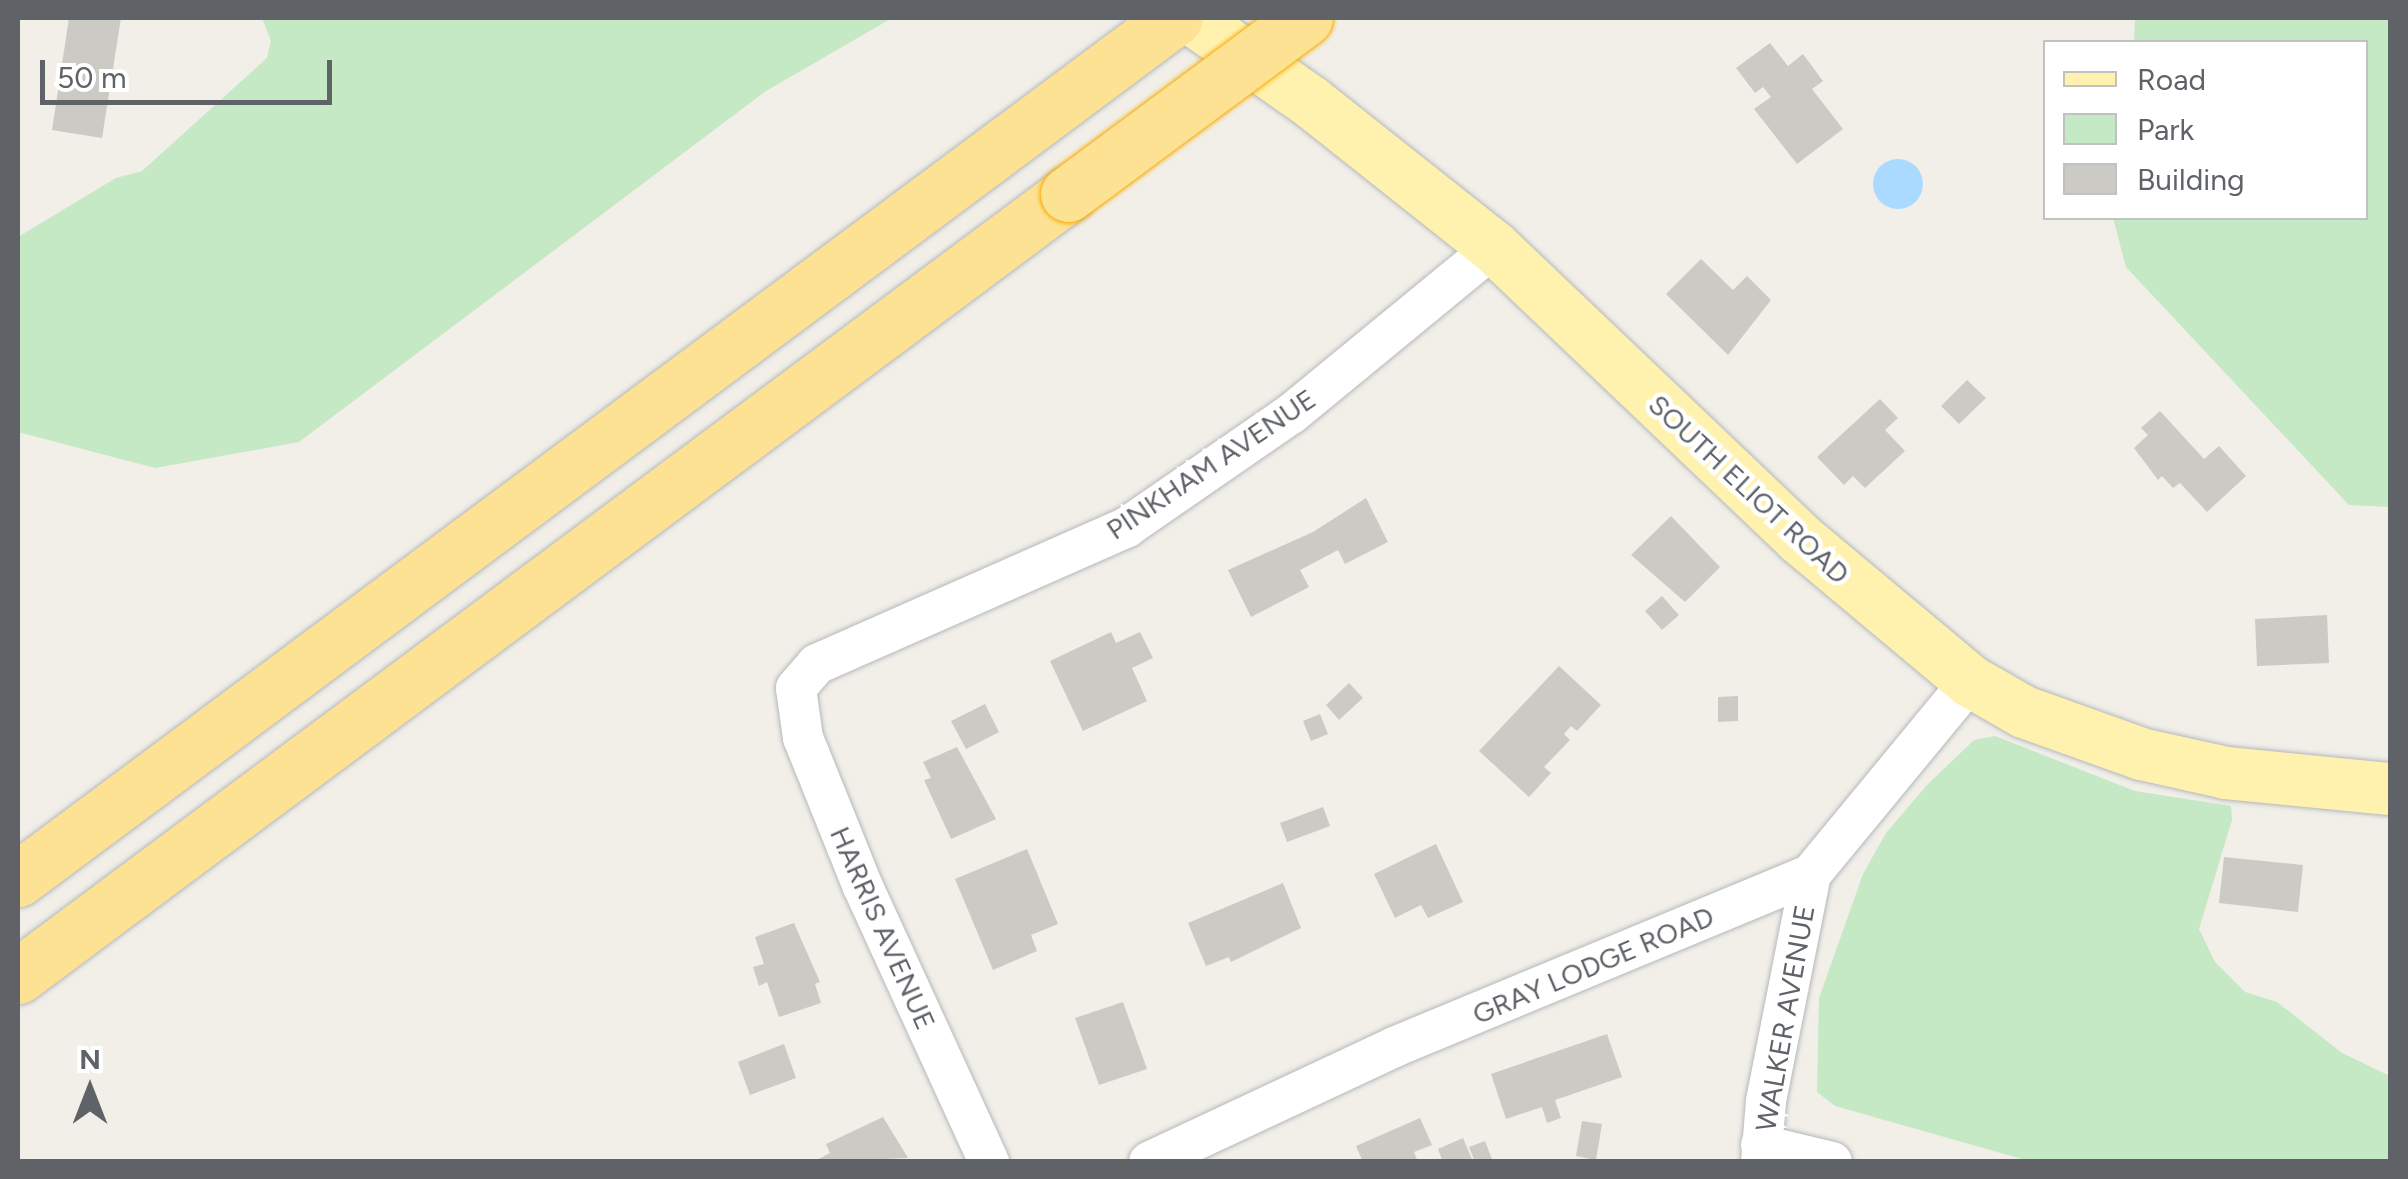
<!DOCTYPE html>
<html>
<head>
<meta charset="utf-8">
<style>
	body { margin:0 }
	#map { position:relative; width:2408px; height:1179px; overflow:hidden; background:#f1efe8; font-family:Figtree,sans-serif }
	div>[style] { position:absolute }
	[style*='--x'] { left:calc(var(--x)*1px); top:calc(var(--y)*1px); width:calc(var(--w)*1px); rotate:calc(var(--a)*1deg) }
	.green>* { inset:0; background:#c5e8c5 }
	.water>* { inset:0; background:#aadaff }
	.round { border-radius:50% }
	.building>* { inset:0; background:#cccac5 }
	.roads { filter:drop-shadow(0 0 2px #b5b8bc) drop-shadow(0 0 2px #b5b8bc) }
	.minor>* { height:40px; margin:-20px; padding:0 20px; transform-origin:20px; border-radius:20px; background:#fff }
	.major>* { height:52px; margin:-26px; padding:0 26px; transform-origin:26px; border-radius:26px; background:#fff2af }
	.highway>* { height:55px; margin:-27.5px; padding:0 27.5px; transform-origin:27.5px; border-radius:27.5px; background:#fde293 }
	.bridges { filter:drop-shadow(0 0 2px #f9ab00) drop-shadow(0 0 2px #f9ab00) }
	.highway-bridge>* { height:55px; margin:-27.5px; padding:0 27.5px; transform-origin:27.5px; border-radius:27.5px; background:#fde293 }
	span { translate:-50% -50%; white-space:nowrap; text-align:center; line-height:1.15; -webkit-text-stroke:9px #fff; paint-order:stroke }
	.street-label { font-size:28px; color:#5f6368 }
	.frame { position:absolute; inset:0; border:20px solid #5f6368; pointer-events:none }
	.legend { position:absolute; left:2043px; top:40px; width:325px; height:180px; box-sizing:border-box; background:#fff; border:2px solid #bfc1c3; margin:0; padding:12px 18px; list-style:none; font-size:30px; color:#5f6368 }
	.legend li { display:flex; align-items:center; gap:20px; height:50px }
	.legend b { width:50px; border:2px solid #bfc1c3 }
	.north { position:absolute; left:40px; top:1039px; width:100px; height:100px; -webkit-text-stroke:8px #fff; paint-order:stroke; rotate:0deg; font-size:28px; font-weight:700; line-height:40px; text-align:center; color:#5f6368 }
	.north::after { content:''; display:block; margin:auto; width:35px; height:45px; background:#5f6368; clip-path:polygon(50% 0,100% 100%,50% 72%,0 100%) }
	.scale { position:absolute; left:40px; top:60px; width:292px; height:45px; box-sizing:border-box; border:5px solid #5f6368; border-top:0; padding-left:12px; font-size:30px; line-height:35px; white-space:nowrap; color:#5f6368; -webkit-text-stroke:8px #fff; paint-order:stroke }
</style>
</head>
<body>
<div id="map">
	<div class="green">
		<div style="clip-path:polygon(262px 18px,892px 18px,766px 91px,299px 442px,155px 468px,18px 432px,18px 237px,116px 178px,142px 171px,267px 58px,271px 41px)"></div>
		<div style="clip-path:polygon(2135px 18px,2390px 18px,2390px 507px,2349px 505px,2126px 267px,2113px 218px,2366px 218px,2366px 42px,2134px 42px)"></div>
		<div style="clip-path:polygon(1995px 736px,2135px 791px,2231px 806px,2232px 820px,2199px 929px,2215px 962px,2245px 992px,2277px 1002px,2342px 1053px,2390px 1076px,2390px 1161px,2029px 1161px,1835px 1106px,1817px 1092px,1819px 998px,1863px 874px,1886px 833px,1926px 786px,1974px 740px)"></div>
	</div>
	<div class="water">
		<div class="round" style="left:1873px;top:159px;width:50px;height:50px"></div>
	</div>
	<div class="building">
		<div style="clip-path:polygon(69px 18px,121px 18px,102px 138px,52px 130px)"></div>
		<div style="clip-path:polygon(1770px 43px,1788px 66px,1803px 54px,1823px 81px,1812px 89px,1843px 129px,1797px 164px,1754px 109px,1771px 97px,1763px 87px,1755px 93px,1736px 68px)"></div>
		<div style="clip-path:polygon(1701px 259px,1733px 290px,1747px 276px,1771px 300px,1728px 355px,1666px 294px)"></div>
		<div style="clip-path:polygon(1967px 380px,1986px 398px,1959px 424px,1941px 406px)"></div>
		<div style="clip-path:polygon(1880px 399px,1898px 418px,1885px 430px,1905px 451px,1865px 488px,1853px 476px,1844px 485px,1817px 457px)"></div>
		<div style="clip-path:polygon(2160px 411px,2204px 459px,2219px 446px,2246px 476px,2207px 512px,2180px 483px,2173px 488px,2162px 476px,2158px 480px,2134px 448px,2148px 435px,2141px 428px)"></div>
		<div style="clip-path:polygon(1366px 498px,1388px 542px,1345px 564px,1338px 550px,1300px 570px,1309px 587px,1251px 617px,1228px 570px,1313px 532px)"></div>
		<div style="clip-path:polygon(1671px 516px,1720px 567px,1685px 602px,1631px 555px)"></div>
		<div style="clip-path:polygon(1662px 596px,1679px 615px,1662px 630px,1645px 611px)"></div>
		<div style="clip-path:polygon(2327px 615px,2329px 663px,2257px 666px,2255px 619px)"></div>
		<div style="clip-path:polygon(1111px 632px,1116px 643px,1140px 632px,1153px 658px,1132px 668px,1147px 701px,1083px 731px,1050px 661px)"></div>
		<div style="clip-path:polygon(1559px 666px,1601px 705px,1577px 731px,1571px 726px,1564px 734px,1570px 740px,1544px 767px,1551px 773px,1529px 797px,1479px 751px)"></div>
		<div style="clip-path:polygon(1349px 683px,1363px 698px,1339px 720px,1326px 705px)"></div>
		<div style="clip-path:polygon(1738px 696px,1738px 721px,1718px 722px,1718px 697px)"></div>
		<div style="clip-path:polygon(985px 704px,999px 732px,966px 749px,951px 721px)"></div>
		<div style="clip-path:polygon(1320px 714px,1328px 734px,1311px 741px,1303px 721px)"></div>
		<div style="clip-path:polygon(957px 747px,996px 819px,951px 839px,924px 780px,931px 778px,923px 762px)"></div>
		<div style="clip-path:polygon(1323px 807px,1330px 826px,1287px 842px,1280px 823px)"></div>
		<div style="clip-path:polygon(1436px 844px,1463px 902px,1428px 918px,1421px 905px,1395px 918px,1374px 874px)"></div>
		<div style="clip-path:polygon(1027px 849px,1058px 924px,1031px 935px,1037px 951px,993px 970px,955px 879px)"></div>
		<div style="clip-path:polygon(2224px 857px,2303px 865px,2298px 912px,2219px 903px)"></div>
		<div style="clip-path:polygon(1283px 883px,1301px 928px,1231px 962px,1229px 957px,1206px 966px,1188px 923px)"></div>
		<div style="clip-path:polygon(794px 923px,820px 982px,815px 984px,821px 1003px,779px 1017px,767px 982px,759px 986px,753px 967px,764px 964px,755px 937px)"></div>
		<div style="clip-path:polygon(1123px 1002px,1147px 1069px,1099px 1085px,1075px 1018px)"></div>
		<div style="clip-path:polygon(1607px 1034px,1622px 1077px,1555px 1100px,1561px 1118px,1547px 1123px,1542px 1107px,1506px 1119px,1491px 1074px)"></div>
		<div style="clip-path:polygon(784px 1044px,796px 1078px,750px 1095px,738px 1062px)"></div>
		<div style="clip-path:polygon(883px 1117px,908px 1158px,813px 1162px,830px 1153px,826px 1144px)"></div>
		<div style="clip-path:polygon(1420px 1118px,1432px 1145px,1414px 1152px,1418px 1162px,1363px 1162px,1356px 1146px)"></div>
		<div style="clip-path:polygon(1582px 1121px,1602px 1124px,1596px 1160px,1576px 1156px)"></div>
		<div style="clip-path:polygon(1463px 1138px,1473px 1162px,1443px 1162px,1438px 1149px)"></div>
		<div style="clip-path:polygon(1485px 1141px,1493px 1162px,1475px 1162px,1469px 1147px)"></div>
	</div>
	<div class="roads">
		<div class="minor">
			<div style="--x:1761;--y:1145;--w:73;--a:13.5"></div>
			<div style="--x:989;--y:1162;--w:302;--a:-114.6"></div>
			<div style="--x:863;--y:887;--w:161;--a:-111.9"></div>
			<div style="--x:803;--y:738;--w:50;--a:-98"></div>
			<div style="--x:796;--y:688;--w:32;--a:-49"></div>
			<div style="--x:817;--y:664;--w:339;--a:-23.8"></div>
			<div style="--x:1127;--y:527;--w:199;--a:-34.6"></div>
			<div style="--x:1291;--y:414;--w:263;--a:-39.4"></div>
			<div style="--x:1149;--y:1162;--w:271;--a:-25.1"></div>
			<div style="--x:1394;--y:1047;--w:451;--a:-22.5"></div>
			<div style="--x:1811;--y:874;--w:250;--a:-50.5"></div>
			<div style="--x:1761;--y:1162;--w:61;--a:-85.3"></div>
			<div style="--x:1766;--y:1101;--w:231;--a:-78.8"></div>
		</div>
		<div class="major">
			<div style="--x:1191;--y:18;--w:146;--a:35"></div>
			<div style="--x:1311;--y:102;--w:233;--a:38.4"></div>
			<div style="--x:1494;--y:247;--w:420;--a:43.6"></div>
			<div style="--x:1798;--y:537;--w:224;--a:39.9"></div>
			<div style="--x:1970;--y:681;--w:62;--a:29.9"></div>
			<div style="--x:2024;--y:712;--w:124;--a:19.7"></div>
			<div style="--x:2141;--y:754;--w:87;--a:12.6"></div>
			<div style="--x:2226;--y:773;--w:165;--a:5.6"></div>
		</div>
		<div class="highway">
			<div style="--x:18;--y:879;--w:1442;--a:-36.66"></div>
			<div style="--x:18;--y:976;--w:1309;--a:-36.68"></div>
		</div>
	</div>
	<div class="bridges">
		<div class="highway-bridge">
			<div style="--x:1068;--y:194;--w:295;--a:-36.6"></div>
		</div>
	</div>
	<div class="street-label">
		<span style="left:1211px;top:464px;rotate:-34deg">PINKHAM AVENUE</span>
		<span style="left:1749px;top:489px;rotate:43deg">SOUTH ELIOT ROAD</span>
		<span style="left:883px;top:928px;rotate:66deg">HARRIS AVENUE</span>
		<span style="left:1593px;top:965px;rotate:-23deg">GRAY LODGE ROAD</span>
		<span style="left:1785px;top:1018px;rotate:-80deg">WALKER AVENUE</span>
	</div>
	<div class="frame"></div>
	<ul class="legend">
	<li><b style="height:12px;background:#fff2af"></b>Road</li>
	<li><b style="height:28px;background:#c5e8c5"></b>Park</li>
	<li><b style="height:28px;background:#cccac5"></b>Building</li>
	</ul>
	<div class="north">N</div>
	<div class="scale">50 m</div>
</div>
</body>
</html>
